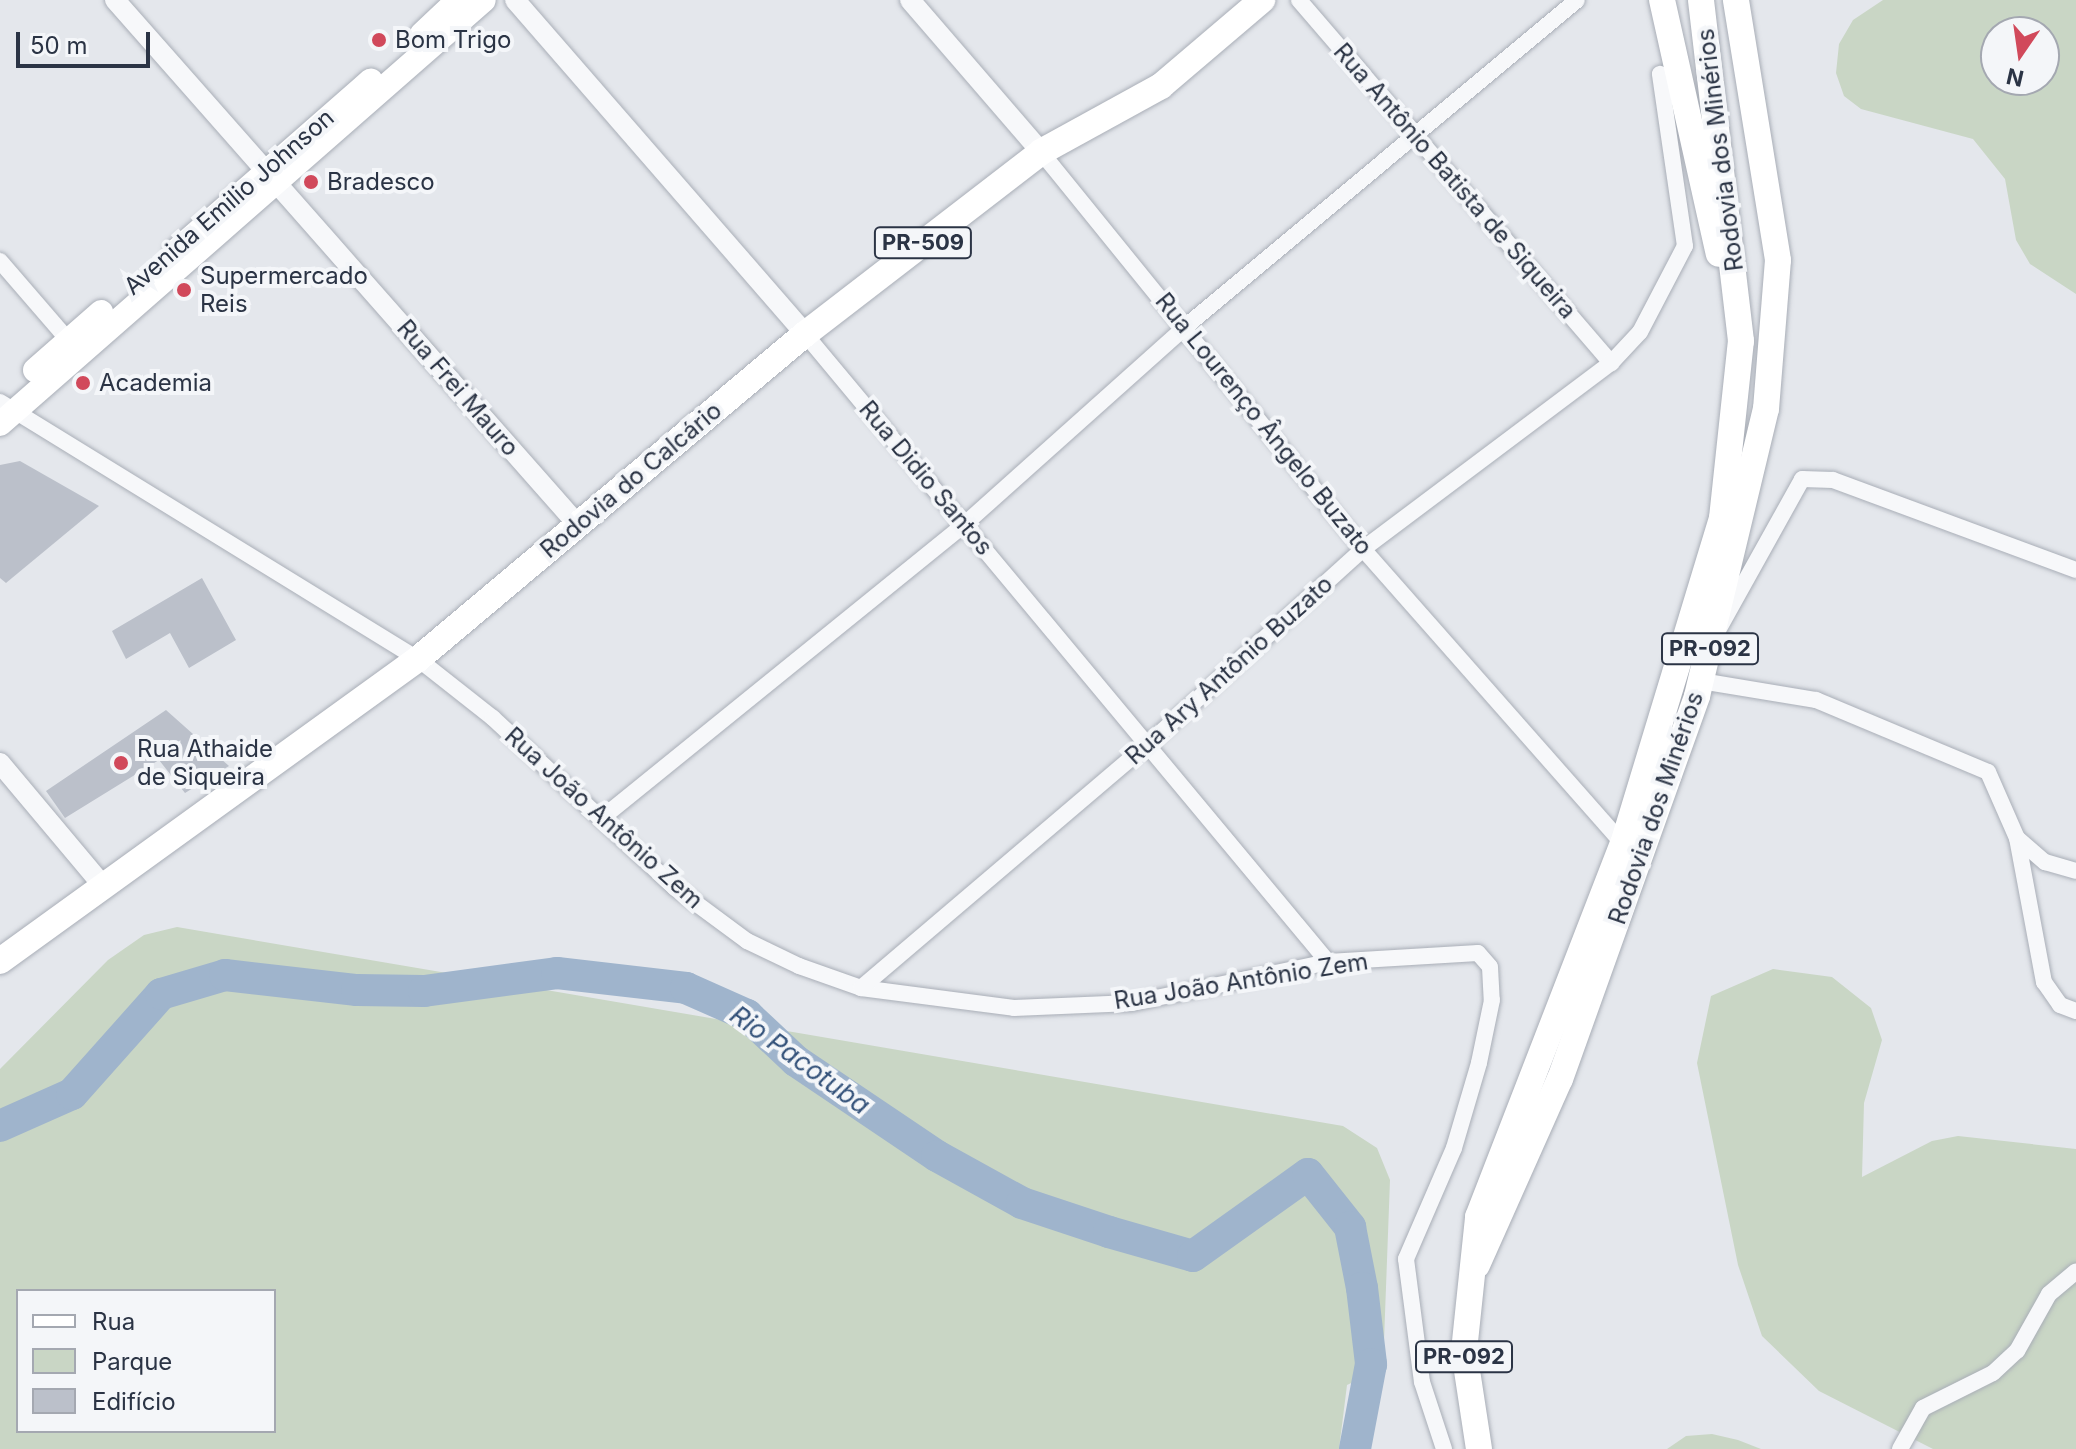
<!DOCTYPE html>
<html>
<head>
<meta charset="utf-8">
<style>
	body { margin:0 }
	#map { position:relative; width:2076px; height:1449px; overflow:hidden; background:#e4e7ec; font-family:Inter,sans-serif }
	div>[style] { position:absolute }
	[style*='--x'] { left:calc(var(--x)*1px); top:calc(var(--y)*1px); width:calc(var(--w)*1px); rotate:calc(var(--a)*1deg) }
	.green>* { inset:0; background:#c9d6c5 }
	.river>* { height:32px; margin:-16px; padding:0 16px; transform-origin:16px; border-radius:16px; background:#9fb4cc }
	.building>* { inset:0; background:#bbc0ca }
	.roads { filter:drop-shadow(0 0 2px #a9aeb7) drop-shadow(0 0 2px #a9aeb7) }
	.minor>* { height:16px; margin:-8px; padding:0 8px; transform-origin:8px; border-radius:8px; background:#f7f8fa }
	.tertiary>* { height:20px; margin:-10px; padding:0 10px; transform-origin:10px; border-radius:10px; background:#f7f8fa }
	.secondary>* { height:24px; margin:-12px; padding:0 12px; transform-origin:12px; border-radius:12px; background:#fff }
	.primary>* { height:26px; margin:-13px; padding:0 13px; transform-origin:13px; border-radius:13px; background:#fff }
	.dots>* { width:22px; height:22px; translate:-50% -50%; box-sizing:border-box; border:4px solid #f4f6f9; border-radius:50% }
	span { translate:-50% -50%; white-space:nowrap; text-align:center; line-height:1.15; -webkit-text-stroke:8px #f4f6f9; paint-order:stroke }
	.shield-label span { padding:2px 6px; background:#f4f6f9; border:2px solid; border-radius:6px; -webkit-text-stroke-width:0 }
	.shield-label { font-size:22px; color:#2b3445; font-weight:700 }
	.poi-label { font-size:24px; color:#2b3445 }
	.left { translate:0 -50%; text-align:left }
	.street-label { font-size:24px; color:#2b3445 }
	.water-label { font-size:26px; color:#34527a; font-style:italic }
	.legend { position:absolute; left:16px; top:1289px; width:260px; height:144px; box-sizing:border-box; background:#f4f6f9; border:2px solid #a4a8b1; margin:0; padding:10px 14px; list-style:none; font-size:24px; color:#2b3445 }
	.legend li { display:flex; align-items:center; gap:16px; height:40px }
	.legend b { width:40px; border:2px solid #a4a8b1 }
	.north { position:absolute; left:1980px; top:16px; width:80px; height:80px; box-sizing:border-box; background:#f4f6f9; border:2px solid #a4a8b1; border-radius:50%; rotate:193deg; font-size:22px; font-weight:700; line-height:32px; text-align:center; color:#2b3445 }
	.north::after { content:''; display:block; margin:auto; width:28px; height:36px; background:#d1495b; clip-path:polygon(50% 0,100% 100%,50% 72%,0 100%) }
	.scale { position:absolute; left:16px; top:32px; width:134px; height:36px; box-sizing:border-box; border:4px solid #2b3445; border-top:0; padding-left:10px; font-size:24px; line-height:28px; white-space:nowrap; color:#2b3445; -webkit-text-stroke:6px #f4f6f9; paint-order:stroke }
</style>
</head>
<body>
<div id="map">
	<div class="green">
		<div style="clip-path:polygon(evenodd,1883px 0,2076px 0,2076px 294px,2030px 264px,2016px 240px,2005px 179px,1973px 139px,1861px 109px,1844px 96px,1836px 73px,1839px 44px,1853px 20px,1883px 0,2044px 32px,2044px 80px,1996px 80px,1996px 32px,2044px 32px)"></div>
		<div style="clip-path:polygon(evenodd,177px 927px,1343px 1126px,1377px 1148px,1390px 1180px,1383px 1368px,1347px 1385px,1339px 1449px,0 1449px,0 1069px,108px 960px,144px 935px,177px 927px,18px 1291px,274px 1291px,274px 1431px,18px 1431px,18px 1291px)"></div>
		<div style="clip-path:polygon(1773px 969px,1832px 977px,1871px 1008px,1882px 1040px,1864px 1103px,1862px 1177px,1932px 1141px,1958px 1136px,2076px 1149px,2076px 1449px,1933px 1449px,1819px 1391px,1762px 1336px,1738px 1265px,1697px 1063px,1711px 996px)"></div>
		<div style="clip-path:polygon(1712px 1434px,1738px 1440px,1761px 1449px,1667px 1449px,1686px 1436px)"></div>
	</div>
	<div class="river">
		<div style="--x:0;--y:1126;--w:79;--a:-24"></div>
		<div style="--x:72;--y:1094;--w:134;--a:-48.3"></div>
		<div style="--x:161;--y:994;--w:67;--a:-16.5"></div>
		<div style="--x:225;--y:975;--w:133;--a:6.5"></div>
		<div style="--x:357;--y:990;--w:67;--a:0.9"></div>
		<div style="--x:424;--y:991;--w:134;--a:-7.7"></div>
		<div style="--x:557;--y:973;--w:130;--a:6.6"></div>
		<div style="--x:686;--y:988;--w:67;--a:23.9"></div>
		<div style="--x:747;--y:1015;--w:67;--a:43.2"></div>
		<div style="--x:796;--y:1061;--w:170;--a:34"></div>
		<div style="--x:937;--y:1156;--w:97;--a:28.9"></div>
		<div style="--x:1022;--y:1203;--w:92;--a:18.4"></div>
		<div style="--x:1109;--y:1232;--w:87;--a:15.9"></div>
		<div style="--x:1193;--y:1256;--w:141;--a:-35.5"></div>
		<div style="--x:1308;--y:1174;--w:68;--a:51.6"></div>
		<div style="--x:1350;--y:1227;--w:62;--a:78.9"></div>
		<div style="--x:1362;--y:1288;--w:77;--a:83.2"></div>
		<div style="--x:1371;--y:1364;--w:86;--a:100.7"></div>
	</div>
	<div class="building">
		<div style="clip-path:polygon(20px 461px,99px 506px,6px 583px,0 578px,0 465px)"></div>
		<div style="clip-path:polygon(202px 578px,236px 640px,189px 668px,170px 633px,126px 659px,112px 631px)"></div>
		<div style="clip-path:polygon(166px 710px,229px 766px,185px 793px,159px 760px,65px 818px,46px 791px)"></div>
	</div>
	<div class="roads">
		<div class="minor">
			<div style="--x:1299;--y:0;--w:479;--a:49.3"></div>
			<div style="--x:1041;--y:152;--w:511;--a:50.96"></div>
			<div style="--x:1363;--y:549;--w:393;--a:48.6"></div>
			<div style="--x:0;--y:261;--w:115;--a:49.2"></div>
			<div style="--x:805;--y:334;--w:817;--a:50.21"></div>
			<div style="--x:0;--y:402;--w:491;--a:31.6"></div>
			<div style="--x:418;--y:659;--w:95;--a:38.2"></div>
			<div style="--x:493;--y:718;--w:248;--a:43"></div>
			<div style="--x:674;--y:887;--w:91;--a:36.5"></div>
			<div style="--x:747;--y:941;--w:58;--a:25.7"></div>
			<div style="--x:799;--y:966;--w:66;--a:19.5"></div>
			<div style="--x:861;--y:988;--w:154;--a:7.4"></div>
			<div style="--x:1014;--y:1008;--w:118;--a:-2.4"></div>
			<div style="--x:1132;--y:1003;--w:200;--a:-11.8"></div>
			<div style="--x:1328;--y:962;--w:150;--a:-3.4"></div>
			<div style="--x:1478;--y:953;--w:18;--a:49"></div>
			<div style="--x:1490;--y:967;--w:33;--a:87"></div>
			<div style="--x:1492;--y:1000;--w:64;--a:101.7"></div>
			<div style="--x:1479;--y:1063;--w:89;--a:106.4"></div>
			<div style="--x:1454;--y:1148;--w:121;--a:113.4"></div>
			<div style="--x:1406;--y:1259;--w:124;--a:82.6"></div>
			<div style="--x:1422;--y:1382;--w:71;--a:71.8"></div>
			<div style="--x:1717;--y:632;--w:175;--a:-60.9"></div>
			<div style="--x:1802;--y:479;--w:31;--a:2"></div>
			<div style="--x:1833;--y:480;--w:259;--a:20.3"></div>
			<div style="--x:1701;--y:681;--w:117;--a:9.4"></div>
			<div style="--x:1816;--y:700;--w:186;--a:22.7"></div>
			<div style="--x:1988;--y:772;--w:72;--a:66.3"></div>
			<div style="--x:2017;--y:838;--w:37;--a:41"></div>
			<div style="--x:2045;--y:862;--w:32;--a:16"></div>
			<div style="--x:602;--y:818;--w:467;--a:-39"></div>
			<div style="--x:965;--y:524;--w:295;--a:-41.8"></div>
			<div style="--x:1185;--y:327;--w:510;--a:-39.83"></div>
			<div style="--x:2017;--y:838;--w:147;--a:79.4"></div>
			<div style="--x:2044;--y:982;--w:28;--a:55"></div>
			<div style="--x:2060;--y:1005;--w:17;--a:21"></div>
			<div style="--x:861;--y:988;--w:377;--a:-40.4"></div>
			<div style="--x:1148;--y:744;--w:290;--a:-42.2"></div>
			<div style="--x:1363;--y:549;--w:310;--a:-36.9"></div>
			<div style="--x:1611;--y:363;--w:42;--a:-46.9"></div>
			<div style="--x:1640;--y:332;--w:97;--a:-62.4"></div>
			<div style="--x:1685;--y:246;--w:174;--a:-98.3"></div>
			<div style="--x:1900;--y:1449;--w:47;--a:-60.7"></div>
			<div style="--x:1923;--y:1408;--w:78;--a:-26.6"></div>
			<div style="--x:1993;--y:1373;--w:33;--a:-43"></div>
			<div style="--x:2017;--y:1351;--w:65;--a:-60.7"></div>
			<div style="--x:2049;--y:1294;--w:35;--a:-40"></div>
		</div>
		<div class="tertiary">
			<div style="--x:115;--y:0;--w:700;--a:48.59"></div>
			<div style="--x:515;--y:0;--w:442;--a:49"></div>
			<div style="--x:910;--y:0;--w:201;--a:49.2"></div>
			<div style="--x:0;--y:763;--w:162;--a:50"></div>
		</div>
		<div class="secondary">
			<div style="--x:422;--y:34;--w:50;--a:-43.4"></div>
			<div style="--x:176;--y:251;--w:259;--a:-41.2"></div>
			<div style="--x:35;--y:370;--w:88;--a:-41.3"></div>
			<div style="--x:0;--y:424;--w:643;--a:-41.22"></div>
		</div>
		<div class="primary">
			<div style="--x:1662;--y:0;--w:260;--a:77.4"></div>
			<div style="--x:0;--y:961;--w:516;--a:-35.85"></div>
			<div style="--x:418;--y:659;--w:505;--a:-40.02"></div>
			<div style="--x:805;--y:334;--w:298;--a:-37.6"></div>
			<div style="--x:1041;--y:152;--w:137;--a:-28.8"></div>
			<div style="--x:1161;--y:86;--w:133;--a:-40.4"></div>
			<div style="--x:1477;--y:1265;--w:204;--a:-66"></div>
			<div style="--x:1560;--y:1079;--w:407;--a:-70.3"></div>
			<div style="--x:1697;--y:696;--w:295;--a:-76.5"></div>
			<div style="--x:1766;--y:409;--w:149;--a:-85.4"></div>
			<div style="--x:1778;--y:260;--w:263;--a:-99.2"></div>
			<div style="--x:1479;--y:1449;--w:99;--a:-98.7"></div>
			<div style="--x:1464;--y:1351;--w:135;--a:-84"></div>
			<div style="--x:1478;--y:1217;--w:400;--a:-68.8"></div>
			<div style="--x:1623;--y:844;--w:341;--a:-73.1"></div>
			<div style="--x:1722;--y:518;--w:178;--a:-83.9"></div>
			<div style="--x:1741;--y:341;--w:343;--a:-96.7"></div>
		</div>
	</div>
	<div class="dots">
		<div style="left:379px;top:40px;background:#d1495b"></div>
		<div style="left:311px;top:182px;background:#d1495b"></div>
		<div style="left:184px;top:290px;background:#d1495b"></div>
		<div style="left:83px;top:383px;background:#d1495b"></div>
		<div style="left:121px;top:763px;background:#d1495b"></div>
	</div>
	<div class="shield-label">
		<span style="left:923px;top:243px">PR-509</span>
		<span style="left:1710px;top:649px">PR-092</span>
		<span style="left:1464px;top:1357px">PR-092</span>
	</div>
	<div class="poi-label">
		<span class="left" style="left:395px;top:40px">Bom Trigo</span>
		<span class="left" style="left:327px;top:182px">Bradesco</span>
		<span class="left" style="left:200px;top:290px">Supermercado<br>Reis</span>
		<span class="left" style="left:99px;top:383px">Academia</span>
		<span class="left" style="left:137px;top:763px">Rua Athaide<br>de Siqueira</span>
	</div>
	<div class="street-label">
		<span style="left:1720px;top:150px;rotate:-97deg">Rodovia dos Minérios</span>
		<span style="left:1455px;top:181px;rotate:49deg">Rua Antônio Batista de Siqueira</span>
		<span style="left:229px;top:202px;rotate:-41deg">Avenida Emilio Johnson</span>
		<span style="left:458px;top:388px;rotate:49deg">Rua Frei Mauro</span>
		<span style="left:1264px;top:424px;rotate:51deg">Rua Lourenço Ângelo Buzato</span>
		<span style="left:926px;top:478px;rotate:50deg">Rua Didio Santos</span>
		<span style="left:631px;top:480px;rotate:-40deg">Rodovia do Calcário</span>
		<span style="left:1229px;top:670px;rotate:-42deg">Rua Ary Antônio Buzato</span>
		<span style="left:1656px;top:808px;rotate:-71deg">Rodovia dos Minérios</span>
		<span style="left:604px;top:818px;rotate:42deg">Rua João Antônio Zem</span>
		<span style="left:1241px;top:981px;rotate:-9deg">Rua João Antônio Zem</span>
	</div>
	<div class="water-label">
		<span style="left:800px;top:1060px;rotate:36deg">Rio Pacotuba</span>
	</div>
	<ul class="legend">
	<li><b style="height:10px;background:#fff"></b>Rua</li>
	<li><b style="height:22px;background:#c9d6c5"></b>Parque</li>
	<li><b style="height:22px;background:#bbc0ca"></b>Edifício</li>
	</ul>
	<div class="north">N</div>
	<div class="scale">50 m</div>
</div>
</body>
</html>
